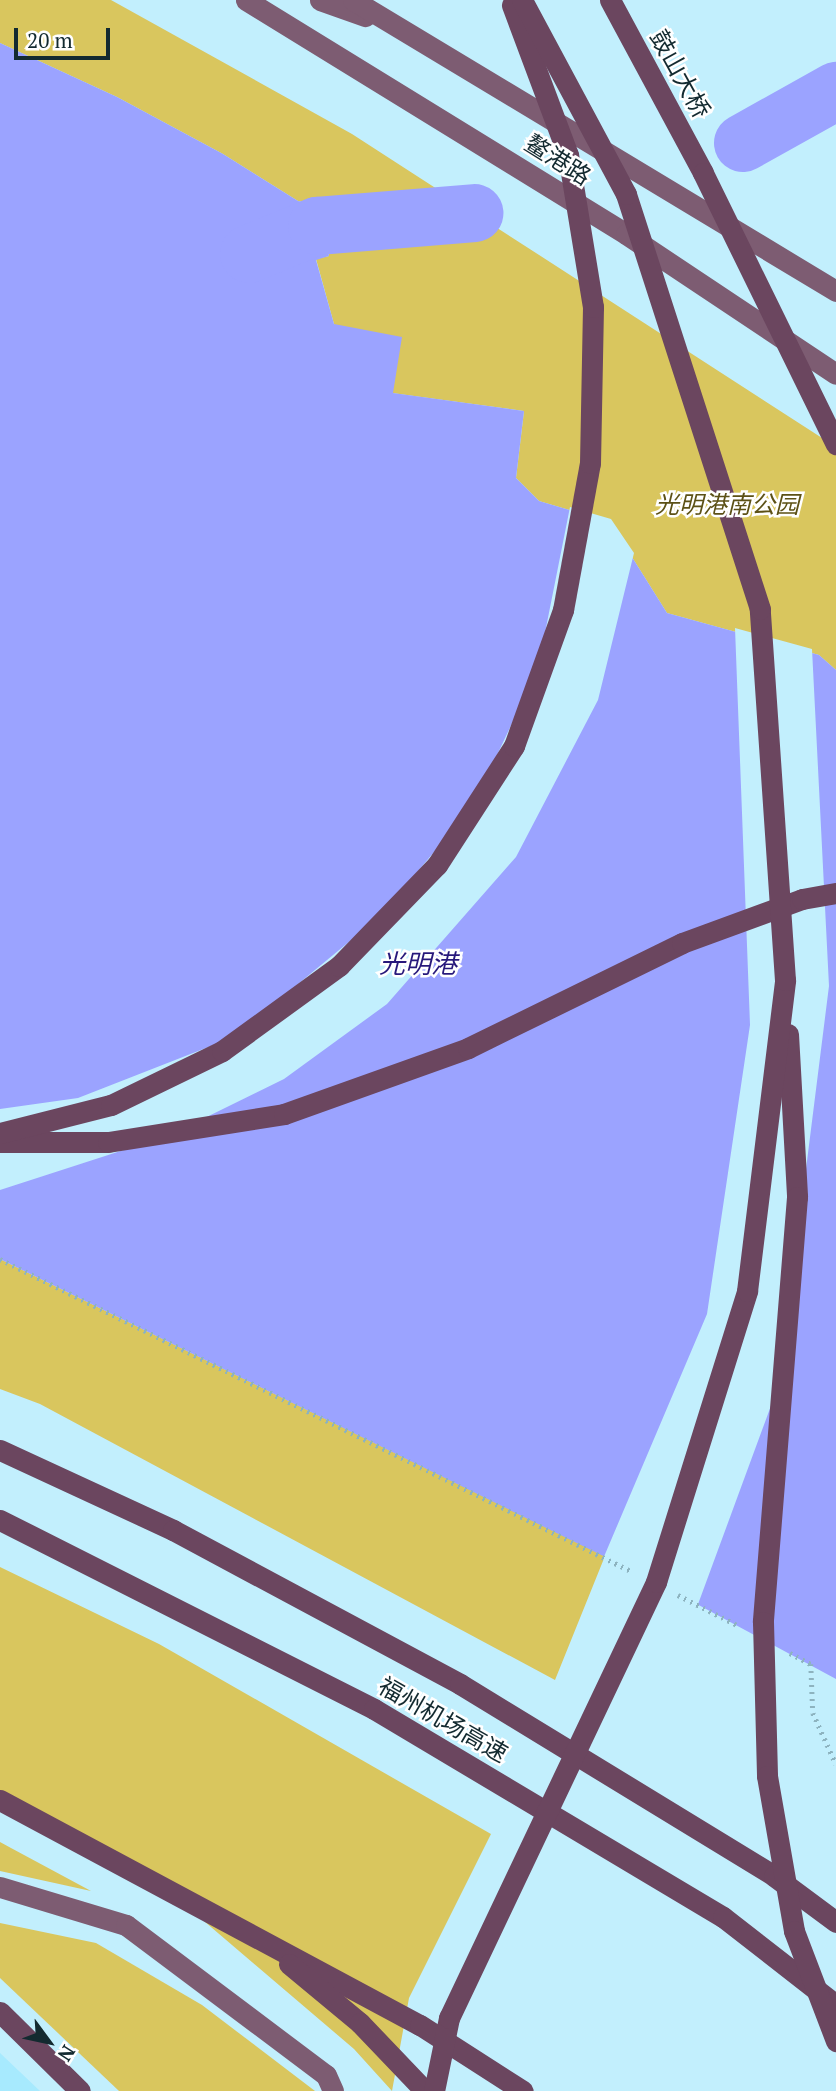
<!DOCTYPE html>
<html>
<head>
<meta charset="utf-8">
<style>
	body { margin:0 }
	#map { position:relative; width:836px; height:2091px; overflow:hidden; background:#c2effd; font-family:"PT Serif","Noto Sans SC",serif }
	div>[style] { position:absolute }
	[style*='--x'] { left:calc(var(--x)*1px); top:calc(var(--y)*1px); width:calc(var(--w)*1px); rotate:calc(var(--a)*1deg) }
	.built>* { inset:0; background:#a7eafe }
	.green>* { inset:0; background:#d9c65e }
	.water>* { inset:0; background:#9ba3ff }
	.pier>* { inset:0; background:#c2effd }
	.river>* { height:58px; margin:-29px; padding:0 29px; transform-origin:29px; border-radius:29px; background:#9ba3ff }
	.path>* { height:4.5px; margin-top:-2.25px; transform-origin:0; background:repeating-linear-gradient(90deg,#8db3bf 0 2px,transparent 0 7px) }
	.major>* { height:21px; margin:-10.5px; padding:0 10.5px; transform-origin:10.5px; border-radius:10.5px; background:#7d5c72 }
	.highway>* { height:21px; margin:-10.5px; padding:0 10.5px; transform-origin:10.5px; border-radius:10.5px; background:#6b465f }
	.highway-bridge>* { height:21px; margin:-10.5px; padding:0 10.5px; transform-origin:10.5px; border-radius:10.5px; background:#6b465f }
	span { translate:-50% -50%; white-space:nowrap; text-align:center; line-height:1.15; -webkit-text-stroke:5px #fff; paint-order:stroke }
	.street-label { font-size:24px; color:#132a30 }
	.park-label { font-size:24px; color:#5c5116; font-style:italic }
	.water-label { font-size:26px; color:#27187b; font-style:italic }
	.north { position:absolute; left:14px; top:2007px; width:70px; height:70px; -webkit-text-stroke:5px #fff; paint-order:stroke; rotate:123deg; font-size:19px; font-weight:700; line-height:28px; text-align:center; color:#132a30 }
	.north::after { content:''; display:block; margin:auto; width:24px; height:32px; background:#132a30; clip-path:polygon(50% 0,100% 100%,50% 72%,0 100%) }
	.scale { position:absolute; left:14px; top:28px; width:96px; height:32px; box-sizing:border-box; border:4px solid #132a30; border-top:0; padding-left:9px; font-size:21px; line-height:24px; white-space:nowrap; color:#132a30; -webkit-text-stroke:5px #fff; paint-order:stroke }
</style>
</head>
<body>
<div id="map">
	<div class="built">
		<div style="clip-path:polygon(0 2053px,40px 2091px,0 2091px)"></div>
	</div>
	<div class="green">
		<div style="clip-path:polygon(0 0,111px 0,352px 134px,836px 447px,836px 670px,819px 655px,667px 613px,610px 522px,539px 501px,516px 478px,524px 411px,392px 393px,334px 324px,316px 259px,329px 256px,318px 205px,298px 201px,223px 154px,117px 97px,0 43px)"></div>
		<div style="clip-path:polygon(0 1259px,605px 1556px,555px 1680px,40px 1404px,0 1389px)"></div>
		<div style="clip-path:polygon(0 1567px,159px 1644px,491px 1834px,409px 1998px,392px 2091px,354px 2049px,136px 1863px,0 1791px)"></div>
		<div style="clip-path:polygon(0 1842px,11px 1848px,91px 1891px,0 1871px)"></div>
		<div style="clip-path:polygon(0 1923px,96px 1943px,202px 2005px,315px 2091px,119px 2091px,0 1978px)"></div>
	</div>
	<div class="water">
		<div style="clip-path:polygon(0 43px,117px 97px,223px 154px,298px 201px,318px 205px,329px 256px,316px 260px,334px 324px,402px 337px,393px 393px,524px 411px,516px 478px,539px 501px,610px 522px,667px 613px,819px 655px,836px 670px,836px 1679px,656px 1582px,0 1259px)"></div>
	</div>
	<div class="pier">
		<div style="clip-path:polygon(570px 507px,611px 519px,634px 553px,598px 700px,516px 857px,387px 1004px,284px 1079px,170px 1135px,0 1190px,0 1109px,78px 1098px,234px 1037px,379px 917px,473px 806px,538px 668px)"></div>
		<div style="clip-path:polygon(735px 628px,812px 649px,829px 986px,779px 1384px,697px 1607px,603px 1559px,707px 1314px,750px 1025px)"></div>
	</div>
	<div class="river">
		<div style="--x:743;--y:143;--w:107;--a:-29.2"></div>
		<div style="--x:249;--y:254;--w:74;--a:-22.4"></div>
		<div style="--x:317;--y:226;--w:158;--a:-4.7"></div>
	</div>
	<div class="path">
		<div style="--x:0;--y:1259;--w:706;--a:26.31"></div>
		<div style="--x:678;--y:1595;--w:68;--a:26.9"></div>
		<div style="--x:790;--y:1653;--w:24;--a:28"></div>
		<div style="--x:811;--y:1664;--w:49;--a:87.7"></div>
		<div style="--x:813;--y:1713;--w:56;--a:65.7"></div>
	</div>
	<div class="major">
		<div style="--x:246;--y:0;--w:446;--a:31.6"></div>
		<div style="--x:626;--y:234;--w:252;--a:33.7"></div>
		<div style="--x:320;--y:0;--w:48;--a:19.6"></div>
		<div style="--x:353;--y:0;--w:564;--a:31.07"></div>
		<div style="--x:0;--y:1887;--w:132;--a:16.8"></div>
		<div style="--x:126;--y:1925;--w:250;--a:36.9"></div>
		<div style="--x:326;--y:2075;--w:17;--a:66"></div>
	</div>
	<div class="highway">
		<div style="--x:610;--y:0;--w:196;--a:61.7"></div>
		<div style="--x:0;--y:1142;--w:108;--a:0"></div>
		<div style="--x:108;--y:1142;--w:178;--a:-9"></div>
		<div style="--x:284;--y:1114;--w:195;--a:-19.7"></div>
		<div style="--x:468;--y:1048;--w:238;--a:-26.1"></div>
		<div style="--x:682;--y:943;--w:128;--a:-20.1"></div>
		<div style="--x:802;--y:899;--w:35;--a:-10"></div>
		<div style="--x:0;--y:1450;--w:191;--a:24.8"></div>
		<div style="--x:173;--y:1530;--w:326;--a:28.2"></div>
		<div style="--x:460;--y:1684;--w:368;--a:31.4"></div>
		<div style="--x:774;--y:1876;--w:77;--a:36.6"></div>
		<div style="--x:0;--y:1520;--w:419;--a:26.8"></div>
		<div style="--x:374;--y:1709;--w:406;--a:30.8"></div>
		<div style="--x:723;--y:1917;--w:143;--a:37.9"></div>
		<div style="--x:0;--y:1800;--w:476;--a:28.2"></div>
		<div style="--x:420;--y:2025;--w:122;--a:32.7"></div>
		<div style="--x:289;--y:1964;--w:92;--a:39.7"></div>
		<div style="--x:360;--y:2023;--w:94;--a:46.3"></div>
		<div style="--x:0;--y:2012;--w:112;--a:44.6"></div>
	</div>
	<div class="highway-bridge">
		<div style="--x:703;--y:173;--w:302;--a:63.9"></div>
		<div style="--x:788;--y:1034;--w:163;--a:86.8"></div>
		<div style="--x:797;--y:1197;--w:426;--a:94.6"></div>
		<div style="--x:763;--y:1622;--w:154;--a:88.5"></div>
		<div style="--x:767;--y:1776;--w:157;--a:80.1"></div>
		<div style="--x:794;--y:1931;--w:118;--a:69.1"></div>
		<div style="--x:0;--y:1133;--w:114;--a:-14.2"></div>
		<div style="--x:111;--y:1105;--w:123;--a:-25.9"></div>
		<div style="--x:222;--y:1051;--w:145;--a:-36"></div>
		<div style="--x:339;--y:966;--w:141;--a:-45.9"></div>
		<div style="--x:437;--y:865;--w:142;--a:-57.1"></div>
		<div style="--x:514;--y:746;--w:145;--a:-70.2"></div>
		<div style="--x:563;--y:610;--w:149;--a:-79.6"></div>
		<div style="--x:590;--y:463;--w:156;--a:-88.9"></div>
		<div style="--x:593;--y:307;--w:154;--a:-99.3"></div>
		<div style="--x:568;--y:155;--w:160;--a:-110.5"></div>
		<div style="--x:434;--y:2091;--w:75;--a:-78.4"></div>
		<div style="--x:449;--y:2018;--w:483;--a:-64.6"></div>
		<div style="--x:656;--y:1582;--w:305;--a:-72.6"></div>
		<div style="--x:747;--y:1291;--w:313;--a:-83"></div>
		<div style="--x:785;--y:980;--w:372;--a:-93.9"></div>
		<div style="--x:760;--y:609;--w:436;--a:-107.9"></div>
		<div style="--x:626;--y:194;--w:220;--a:-118.2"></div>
	</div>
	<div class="street-label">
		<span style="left:680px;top:74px;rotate:61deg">鼓山大桥</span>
		<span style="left:558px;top:160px;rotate:32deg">鳌港路</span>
		<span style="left:443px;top:1720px;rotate:30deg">福州机场高速</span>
	</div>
	<div class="park-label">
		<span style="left:727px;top:505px">光明港南公园</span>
	</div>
	<div class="water-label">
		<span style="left:418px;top:964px">光明港</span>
	</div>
	<div class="north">N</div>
	<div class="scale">20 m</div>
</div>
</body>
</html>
